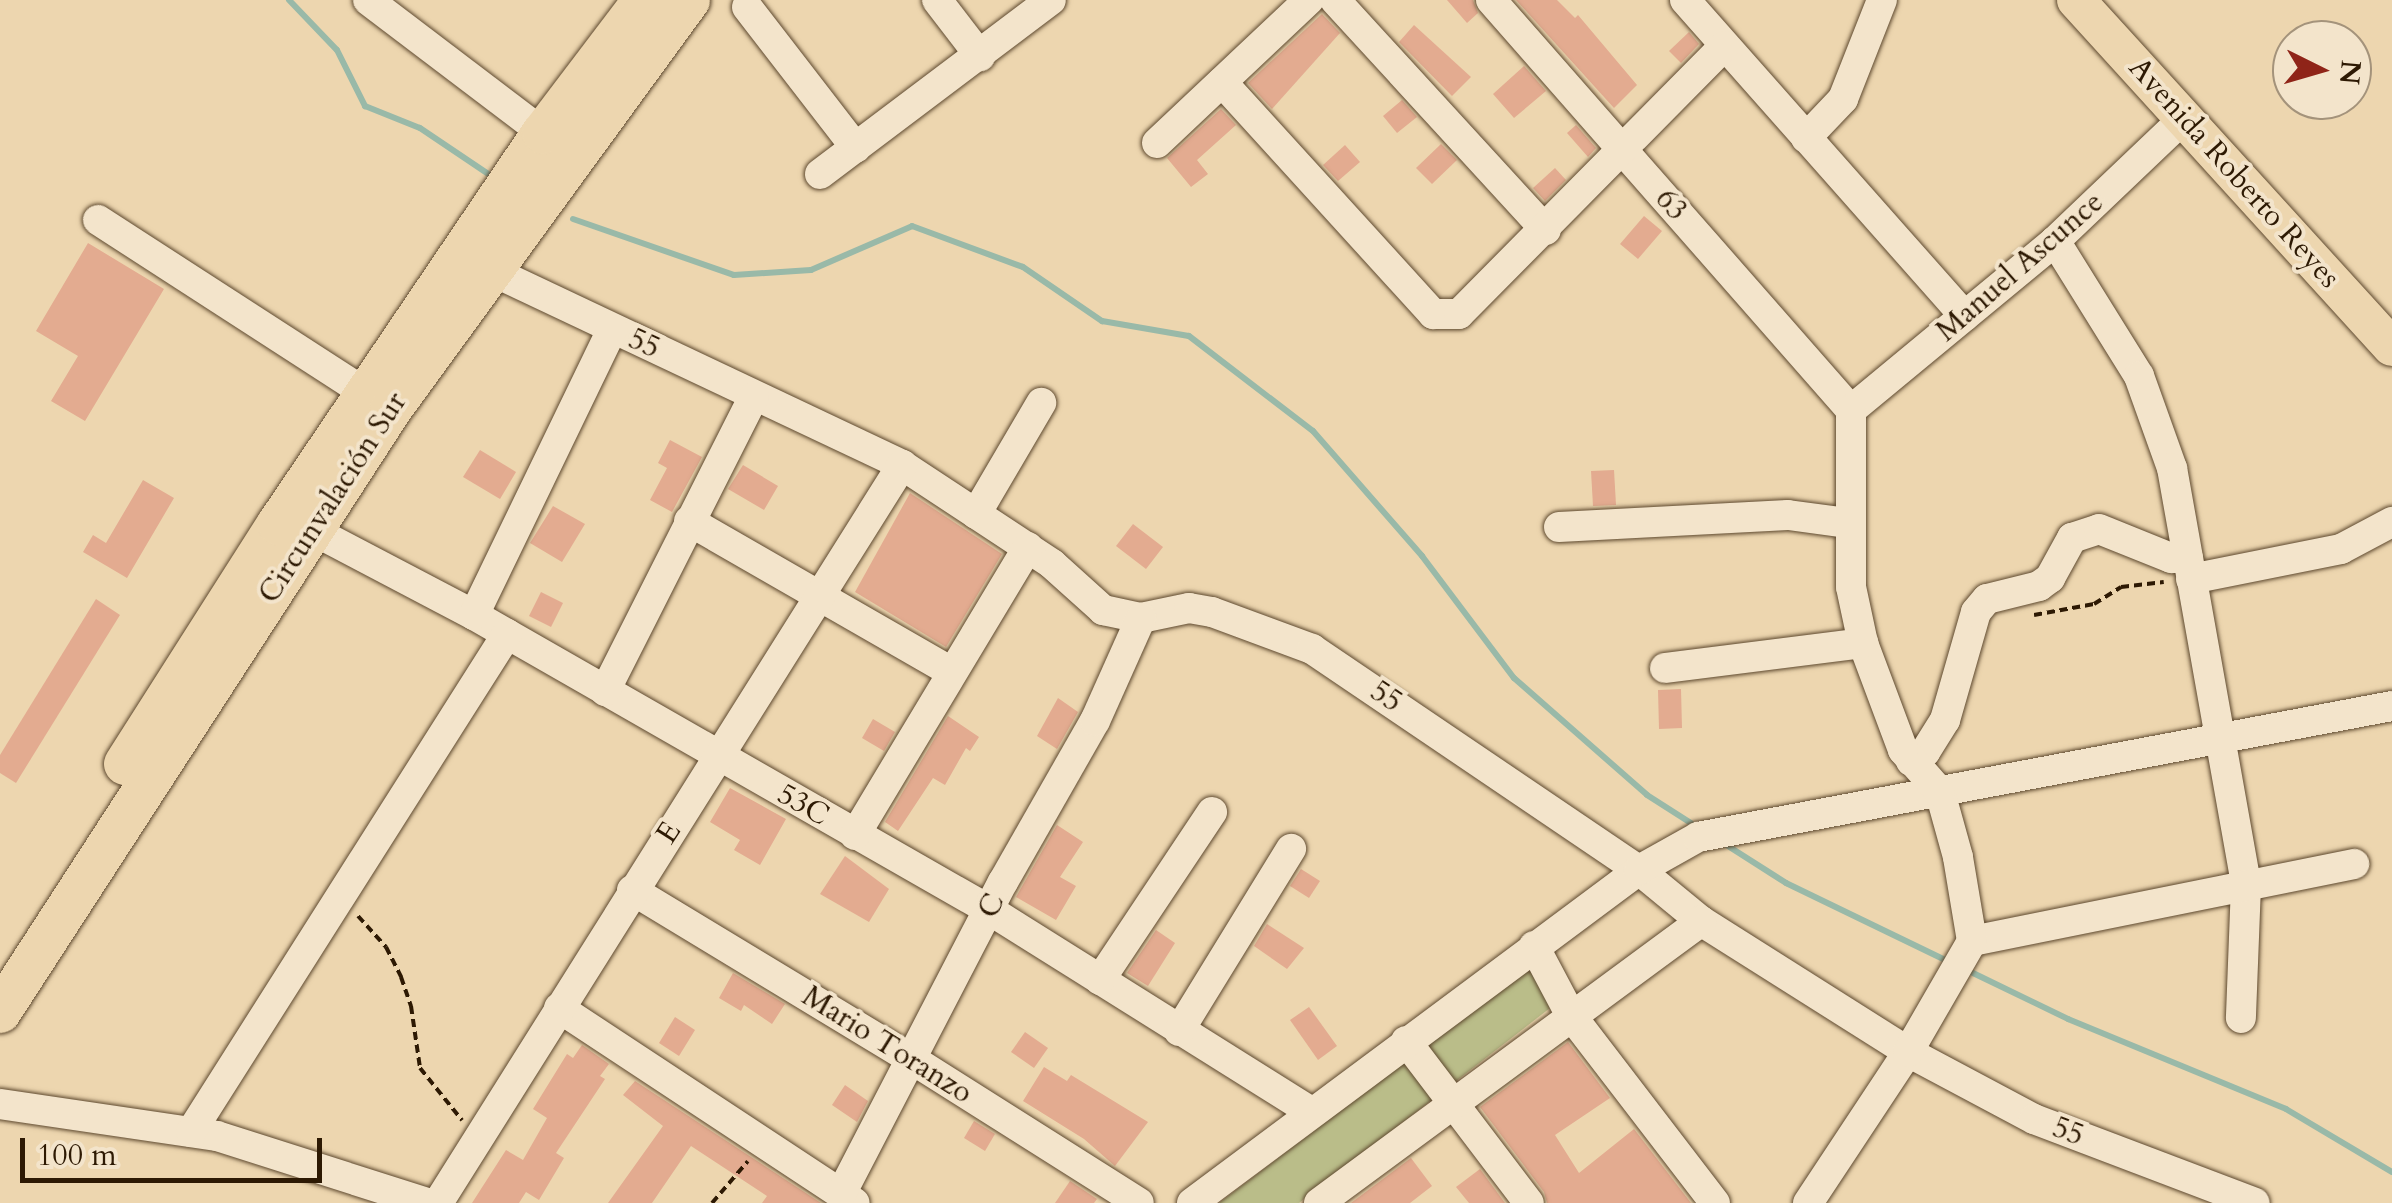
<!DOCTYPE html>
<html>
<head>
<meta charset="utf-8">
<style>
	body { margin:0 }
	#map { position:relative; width:2392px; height:1203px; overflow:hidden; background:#edd6af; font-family:Cardo,serif }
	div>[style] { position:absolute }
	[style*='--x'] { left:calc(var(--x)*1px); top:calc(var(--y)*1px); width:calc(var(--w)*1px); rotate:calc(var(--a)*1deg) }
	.green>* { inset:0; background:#babd89 }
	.stream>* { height:6px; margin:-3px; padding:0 3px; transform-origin:3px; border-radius:3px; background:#99b9a8 }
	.building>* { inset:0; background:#e3ab90 }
	.path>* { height:4px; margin-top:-2px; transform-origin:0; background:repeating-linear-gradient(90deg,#2d1903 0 8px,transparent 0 13px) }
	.roads { filter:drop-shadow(0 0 2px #5d482e) drop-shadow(0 0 2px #5d482e) }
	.minor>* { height:30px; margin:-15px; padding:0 15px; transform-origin:15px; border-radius:15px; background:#f3e4cb }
	.major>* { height:38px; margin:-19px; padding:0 19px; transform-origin:19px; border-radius:19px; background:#edd6af }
	.highway>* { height:42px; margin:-21px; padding:0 21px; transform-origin:21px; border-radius:21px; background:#edd6af }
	span { translate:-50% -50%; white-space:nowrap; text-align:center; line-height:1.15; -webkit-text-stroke:8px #f3e4cb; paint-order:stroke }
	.street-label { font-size:30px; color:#2d1903 }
	.north { position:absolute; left:2272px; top:20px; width:100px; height:100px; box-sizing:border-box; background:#f3e4cb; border:2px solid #a4937b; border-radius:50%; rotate:95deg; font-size:28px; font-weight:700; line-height:40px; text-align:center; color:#2d1903 }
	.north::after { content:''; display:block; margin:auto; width:35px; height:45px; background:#8f2418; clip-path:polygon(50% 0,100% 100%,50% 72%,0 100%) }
	.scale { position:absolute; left:20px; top:1138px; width:302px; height:45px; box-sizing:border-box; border:5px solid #2d1903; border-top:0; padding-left:12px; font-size:30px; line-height:35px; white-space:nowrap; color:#2d1903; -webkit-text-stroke:8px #f3e4cb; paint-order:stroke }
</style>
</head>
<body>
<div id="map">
	<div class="green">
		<div style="clip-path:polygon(1529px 968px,1550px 1008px,1299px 1203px,1219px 1203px)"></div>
	</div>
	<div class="stream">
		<div style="--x:289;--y:0;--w:69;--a:46.2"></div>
		<div style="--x:337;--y:50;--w:63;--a:63.4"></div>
		<div style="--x:365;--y:106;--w:59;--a:21.8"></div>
		<div style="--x:420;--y:128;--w:81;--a:33.9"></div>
		<div style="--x:573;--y:219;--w:170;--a:19.2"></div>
		<div style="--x:734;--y:275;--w:77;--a:-3.7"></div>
		<div style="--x:811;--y:270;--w:110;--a:-23.5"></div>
		<div style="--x:912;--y:226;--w:118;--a:20.3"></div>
		<div style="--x:1023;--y:267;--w:96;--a:34.4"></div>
		<div style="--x:1102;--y:321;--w:88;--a:9.8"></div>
		<div style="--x:1189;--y:336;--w:156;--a:37.5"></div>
		<div style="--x:1313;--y:431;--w:166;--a:48.9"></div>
		<div style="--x:1422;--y:556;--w:153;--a:53"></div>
		<div style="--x:1514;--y:678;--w:177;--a:41.3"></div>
		<div style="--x:1647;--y:795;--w:52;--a:32.5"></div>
		<div style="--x:1728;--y:846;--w:69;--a:32.5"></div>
		<div style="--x:1786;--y:883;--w:174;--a:25.8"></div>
		<div style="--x:1973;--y:973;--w:106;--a:25.8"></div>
		<div style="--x:2068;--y:1019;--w:236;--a:22.4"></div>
		<div style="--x:2286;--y:1109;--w:123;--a:30.7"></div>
	</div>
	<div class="building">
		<div style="clip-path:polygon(1447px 0,1473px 0,1478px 13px,1467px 23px)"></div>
		<div style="clip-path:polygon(1516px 0,1557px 0,1575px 18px,1578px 15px,1637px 85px,1614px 108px)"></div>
		<div style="clip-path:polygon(1322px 14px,1340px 33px,1272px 109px,1248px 83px)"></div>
		<div style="clip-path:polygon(1414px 25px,1471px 77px,1452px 96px,1399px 42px)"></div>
		<div style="clip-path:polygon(1689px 32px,1699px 44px,1681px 63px,1669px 51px)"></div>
		<div style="clip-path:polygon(1524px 66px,1546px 91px,1514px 118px,1493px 94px)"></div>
		<div style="clip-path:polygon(1402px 100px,1417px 117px,1397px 133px,1383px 116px)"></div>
		<div style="clip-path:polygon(1221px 109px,1236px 125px,1197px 160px,1208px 174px,1191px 187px,1167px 158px)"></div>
		<div style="clip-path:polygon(1576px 125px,1596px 148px,1588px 157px,1567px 133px)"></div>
		<div style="clip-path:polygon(1441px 144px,1457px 160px,1432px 184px,1416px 168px)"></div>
		<div style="clip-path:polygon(1345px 145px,1360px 162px,1338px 181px,1323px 165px)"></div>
		<div style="clip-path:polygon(1555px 168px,1566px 180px,1545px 201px,1533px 188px)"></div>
		<div style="clip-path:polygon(1644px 216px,1662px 231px,1638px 259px,1620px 244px)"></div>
		<div style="clip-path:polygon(88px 243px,164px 289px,85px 421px,51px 401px,78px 356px,36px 331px)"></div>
		<div style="clip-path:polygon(670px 440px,702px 457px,672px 512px,650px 500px,667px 468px,658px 463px)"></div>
		<div style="clip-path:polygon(480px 450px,516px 472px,500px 499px,463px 477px)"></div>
		<div style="clip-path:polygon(743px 465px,778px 486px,764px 510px,728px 489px)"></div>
		<div style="clip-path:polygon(1614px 470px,1616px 505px,1593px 506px,1591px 471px)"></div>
		<div style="clip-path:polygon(143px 480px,174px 498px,127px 578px,83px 552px,93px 535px,106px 543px)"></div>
		<div style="clip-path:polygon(910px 493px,1002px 554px,946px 647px,855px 592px)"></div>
		<div style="clip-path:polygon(553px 506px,585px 524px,562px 562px,530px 543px)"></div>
		<div style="clip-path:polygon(1133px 524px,1163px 547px,1146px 569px,1116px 546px)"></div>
		<div style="clip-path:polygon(541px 592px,563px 603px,551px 627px,529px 616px)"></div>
		<div style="clip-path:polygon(96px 599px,120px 615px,16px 783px,0 773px,0 755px)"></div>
		<div style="clip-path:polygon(1681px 689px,1682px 728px,1659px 729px,1658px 690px)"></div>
		<div style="clip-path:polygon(1058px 698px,1078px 712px,1057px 749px,1037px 736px)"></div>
		<div style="clip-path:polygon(948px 716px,979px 737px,970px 751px,966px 748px,945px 785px,933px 778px,898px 831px,885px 822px)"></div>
		<div style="clip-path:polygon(873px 719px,895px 732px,884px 751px,862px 738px)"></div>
		<div style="clip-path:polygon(730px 788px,786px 819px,760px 865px,734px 850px,740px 840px,710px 822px)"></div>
		<div style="clip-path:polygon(1057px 825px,1083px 842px,1060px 877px,1076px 886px,1056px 920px,1016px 897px)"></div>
		<div style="clip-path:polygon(845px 856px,889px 889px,869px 922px,820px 894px)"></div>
		<div style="clip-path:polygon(1301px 869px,1320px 881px,1309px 898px,1290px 886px)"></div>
		<div style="clip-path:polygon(1267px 924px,1304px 948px,1287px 969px,1254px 946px)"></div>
		<div style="clip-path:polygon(1156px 930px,1175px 943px,1148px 986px,1127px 973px)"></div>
		<div style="clip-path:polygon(733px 973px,785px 1004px,772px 1024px,744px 1005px,741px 1011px,719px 998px)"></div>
		<div style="clip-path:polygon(1309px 1007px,1337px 1046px,1318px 1060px,1290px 1020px)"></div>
		<div style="clip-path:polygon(675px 1017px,695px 1030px,679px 1056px,659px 1043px)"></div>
		<div style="clip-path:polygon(1025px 1032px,1048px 1048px,1034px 1068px,1011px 1052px)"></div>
		<div style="clip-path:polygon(1568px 1042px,1610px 1098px,1555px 1135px,1579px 1173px,1634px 1129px,1691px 1203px,1547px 1203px,1544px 1192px,1480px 1107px)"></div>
		<div style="clip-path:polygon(582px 1045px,609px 1064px,600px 1076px,605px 1079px,556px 1153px,564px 1158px,539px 1200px,526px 1192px,519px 1203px,472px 1203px,506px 1150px,523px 1160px,547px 1118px,533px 1109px,567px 1054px,573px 1058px)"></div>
		<div style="clip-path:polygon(1044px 1067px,1067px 1081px,1071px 1075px,1148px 1122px,1115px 1166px,1084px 1139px,1023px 1101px)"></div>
		<div style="clip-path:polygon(635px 1081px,821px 1203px,762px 1203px,767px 1196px,691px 1146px,652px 1203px,608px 1203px,663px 1126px,623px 1095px)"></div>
		<div style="clip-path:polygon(845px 1085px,868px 1101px,857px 1122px,832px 1105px)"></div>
		<div style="clip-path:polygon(974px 1121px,995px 1134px,985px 1151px,964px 1138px)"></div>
		<div style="clip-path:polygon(1411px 1158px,1432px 1186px,1410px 1203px,1351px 1203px)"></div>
		<div style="clip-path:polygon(1480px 1169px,1505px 1203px,1469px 1203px,1456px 1187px)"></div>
		<div style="clip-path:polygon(1070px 1181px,1097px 1199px,1094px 1203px,1055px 1203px)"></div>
	</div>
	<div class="path">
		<div style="--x:2034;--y:615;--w:61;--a:-10.4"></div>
		<div style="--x:2094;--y:604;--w:32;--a:-32"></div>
		<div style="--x:2121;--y:587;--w:43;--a:-6.6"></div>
		<div style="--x:358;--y:916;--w:42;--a:47.9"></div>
		<div style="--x:386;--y:947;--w:34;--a:63"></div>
		<div style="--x:401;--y:977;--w:31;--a:71"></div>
		<div style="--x:411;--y:1006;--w:63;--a:81.7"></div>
		<div style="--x:420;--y:1068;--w:67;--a:51.1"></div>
		<div style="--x:712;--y:1203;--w:55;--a:-49.4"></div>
	</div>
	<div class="roads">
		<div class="minor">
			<div style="--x:368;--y:0;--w:220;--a:37.2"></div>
			<div style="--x:937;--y:0;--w:71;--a:52.5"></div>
			<div style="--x:1335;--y:0;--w:312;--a:47.5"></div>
			<div style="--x:1491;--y:0;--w:546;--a:48.72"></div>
			<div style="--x:1685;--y:0;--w:422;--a:48.5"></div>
			<div style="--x:747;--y:7;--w:178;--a:52.3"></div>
			<div style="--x:1222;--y:82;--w:314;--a:47.7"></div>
			<div style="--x:1433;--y:314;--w:26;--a:0"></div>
			<div style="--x:1459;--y:314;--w:377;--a:-45.3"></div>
			<div style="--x:1806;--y:138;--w:54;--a:-46.5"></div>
			<div style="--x:1843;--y:99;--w:106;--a:-68.5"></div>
			<div style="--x:1157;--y:143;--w:209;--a:-43.3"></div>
			<div style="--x:820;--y:174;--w:289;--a:-37"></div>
			<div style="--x:98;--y:220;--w:337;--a:32.9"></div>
			<div style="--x:2055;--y:241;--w:159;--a:58.1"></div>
			<div style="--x:2139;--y:376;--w:98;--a:70.3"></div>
			<div style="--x:2172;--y:468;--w:424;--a:79.9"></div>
			<div style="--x:2246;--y:885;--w:133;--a:92.2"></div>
			<div style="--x:490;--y:270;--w:456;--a:25.3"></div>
			<div style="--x:902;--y:465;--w:180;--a:33.4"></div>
			<div style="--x:1052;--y:564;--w:69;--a:42"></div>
			<div style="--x:1103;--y:610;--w:39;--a:12"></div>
			<div style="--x:1141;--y:618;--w:49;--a:-11.8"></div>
			<div style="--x:1189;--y:608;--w:23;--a:10"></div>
			<div style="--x:1212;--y:612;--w:107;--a:20.3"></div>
			<div style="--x:1312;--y:649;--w:395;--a:34.1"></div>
			<div style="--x:1639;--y:870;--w:80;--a:39.4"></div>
			<div style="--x:1701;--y:921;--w:245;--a:32.3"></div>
			<div style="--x:1908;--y:1052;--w:143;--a:28"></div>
			<div style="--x:2034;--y:1119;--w:236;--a:20.8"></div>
			<div style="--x:1851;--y:410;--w:265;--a:-39.6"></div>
			<div style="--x:2055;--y:241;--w:178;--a:-43.6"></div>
			<div style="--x:976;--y:514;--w:129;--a:-59.6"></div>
			<div style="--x:295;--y:521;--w:202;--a:27.7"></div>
			<div style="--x:474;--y:615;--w:596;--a:29.79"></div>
			<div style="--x:991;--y:911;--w:379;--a:32.1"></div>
			<div style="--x:689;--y:521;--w:303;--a:29.9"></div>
			<div style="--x:1559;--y:527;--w:229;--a:-3"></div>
			<div style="--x:1788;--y:515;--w:61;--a:7.6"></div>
			<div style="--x:2191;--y:579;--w:153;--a:-11.3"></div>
			<div style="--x:2341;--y:549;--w:58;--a:-27.9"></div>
			<div style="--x:474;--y:615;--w:318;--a:-64.2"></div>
			<div style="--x:1665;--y:668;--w:200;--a:-7.2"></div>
			<div style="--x:605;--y:691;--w:330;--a:-63.2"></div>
			<div style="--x:1911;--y:761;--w:17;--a:-33"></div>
			<div style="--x:1925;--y:752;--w:38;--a:-58"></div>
			<div style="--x:1945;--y:720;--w:112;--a:-74"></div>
			<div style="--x:1976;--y:612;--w:17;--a:-50"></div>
			<div style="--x:1987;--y:599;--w:54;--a:-14"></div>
			<div style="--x:2039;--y:586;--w:14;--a:-36"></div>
			<div style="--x:2050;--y:578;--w:46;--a:-61.2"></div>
			<div style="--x:2072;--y:538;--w:28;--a:-18"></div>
			<div style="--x:2099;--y:529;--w:78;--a:21.9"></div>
			<div style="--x:2171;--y:558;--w:17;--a:0"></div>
			<div style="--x:855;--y:835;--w:336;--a:-59"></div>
			<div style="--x:632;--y:890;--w:328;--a:31.2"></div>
			<div style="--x:913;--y:1060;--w:267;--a:32.3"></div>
			<div style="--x:1972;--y:941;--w:390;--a:-11.4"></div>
			<div style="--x:1534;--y:946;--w:77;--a:62.1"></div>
			<div style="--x:1570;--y:1014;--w:238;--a:52.5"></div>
			<div style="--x:1100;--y:980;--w:202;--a:-56.3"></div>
			<div style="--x:559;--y:1008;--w:354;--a:33.4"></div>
			<div style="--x:1179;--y:1031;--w:214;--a:-58.4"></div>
			<div style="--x:1406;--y:1041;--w:203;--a:52.8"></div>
			<div style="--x:0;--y:1104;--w:219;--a:8.4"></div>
			<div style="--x:217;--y:1136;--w:220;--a:17.7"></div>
			<div style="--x:191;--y:1132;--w:590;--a:-57.6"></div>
			<div style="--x:841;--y:1194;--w:352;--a:-62.6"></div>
			<div style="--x:1003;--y:882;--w:185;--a:-60.3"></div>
			<div style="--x:1095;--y:721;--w:113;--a:-65.9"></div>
			<div style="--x:438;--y:1203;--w:872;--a:-57.84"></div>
			<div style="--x:1192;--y:1203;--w:557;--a:-36.68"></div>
			<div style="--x:1639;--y:870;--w:68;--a:-29.2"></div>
			<div style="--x:1698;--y:837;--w:706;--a:-10.69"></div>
			<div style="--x:1319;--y:1203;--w:475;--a:-36.4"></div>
			<div style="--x:1808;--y:1203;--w:181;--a:-56.5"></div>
			<div style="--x:1908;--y:1052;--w:128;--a:-60"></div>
			<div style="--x:1972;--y:941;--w:85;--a:-99.5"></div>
			<div style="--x:1958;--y:857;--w:67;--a:-105.5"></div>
			<div style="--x:1940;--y:792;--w:56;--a:-131.4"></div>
			<div style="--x:1903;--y:750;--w:114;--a:-110.5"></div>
			<div style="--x:1863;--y:643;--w:57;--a:-102.1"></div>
			<div style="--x:1851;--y:587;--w:177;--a:-90"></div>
		</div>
		<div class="major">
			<div style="--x:2076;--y:0;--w:469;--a:47.7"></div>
		</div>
		<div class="highway">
			<div style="--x:125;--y:764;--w:285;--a:-57.5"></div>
			<div style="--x:278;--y:524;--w:472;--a:-55.9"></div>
			<div style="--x:543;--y:133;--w:167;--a:-52.8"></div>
			<div style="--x:0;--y:1012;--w:719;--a:-57.04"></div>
			<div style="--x:391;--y:409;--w:506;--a:-53.92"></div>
		</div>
	</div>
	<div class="street-label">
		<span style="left:2234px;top:173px;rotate:48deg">Avenida Roberto Reyes</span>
		<span style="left:1671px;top:205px;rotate:49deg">63</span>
		<span style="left:2020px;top:267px;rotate:-41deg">Manuel Ascunce</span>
		<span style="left:644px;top:344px;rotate:25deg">55</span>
		<span style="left:333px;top:498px;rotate:-57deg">Circunvalación Sur</span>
		<span style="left:1386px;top:697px;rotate:34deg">55</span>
		<span style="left:803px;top:805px;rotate:30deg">53C</span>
		<span style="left:669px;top:833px;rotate:-57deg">E</span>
		<span style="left:992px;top:906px;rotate:-65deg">C</span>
		<span style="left:887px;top:1045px;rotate:32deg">Mario Toranzo</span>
		<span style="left:2068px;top:1132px;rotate:21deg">55</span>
	</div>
	<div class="north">N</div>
	<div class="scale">100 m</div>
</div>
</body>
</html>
